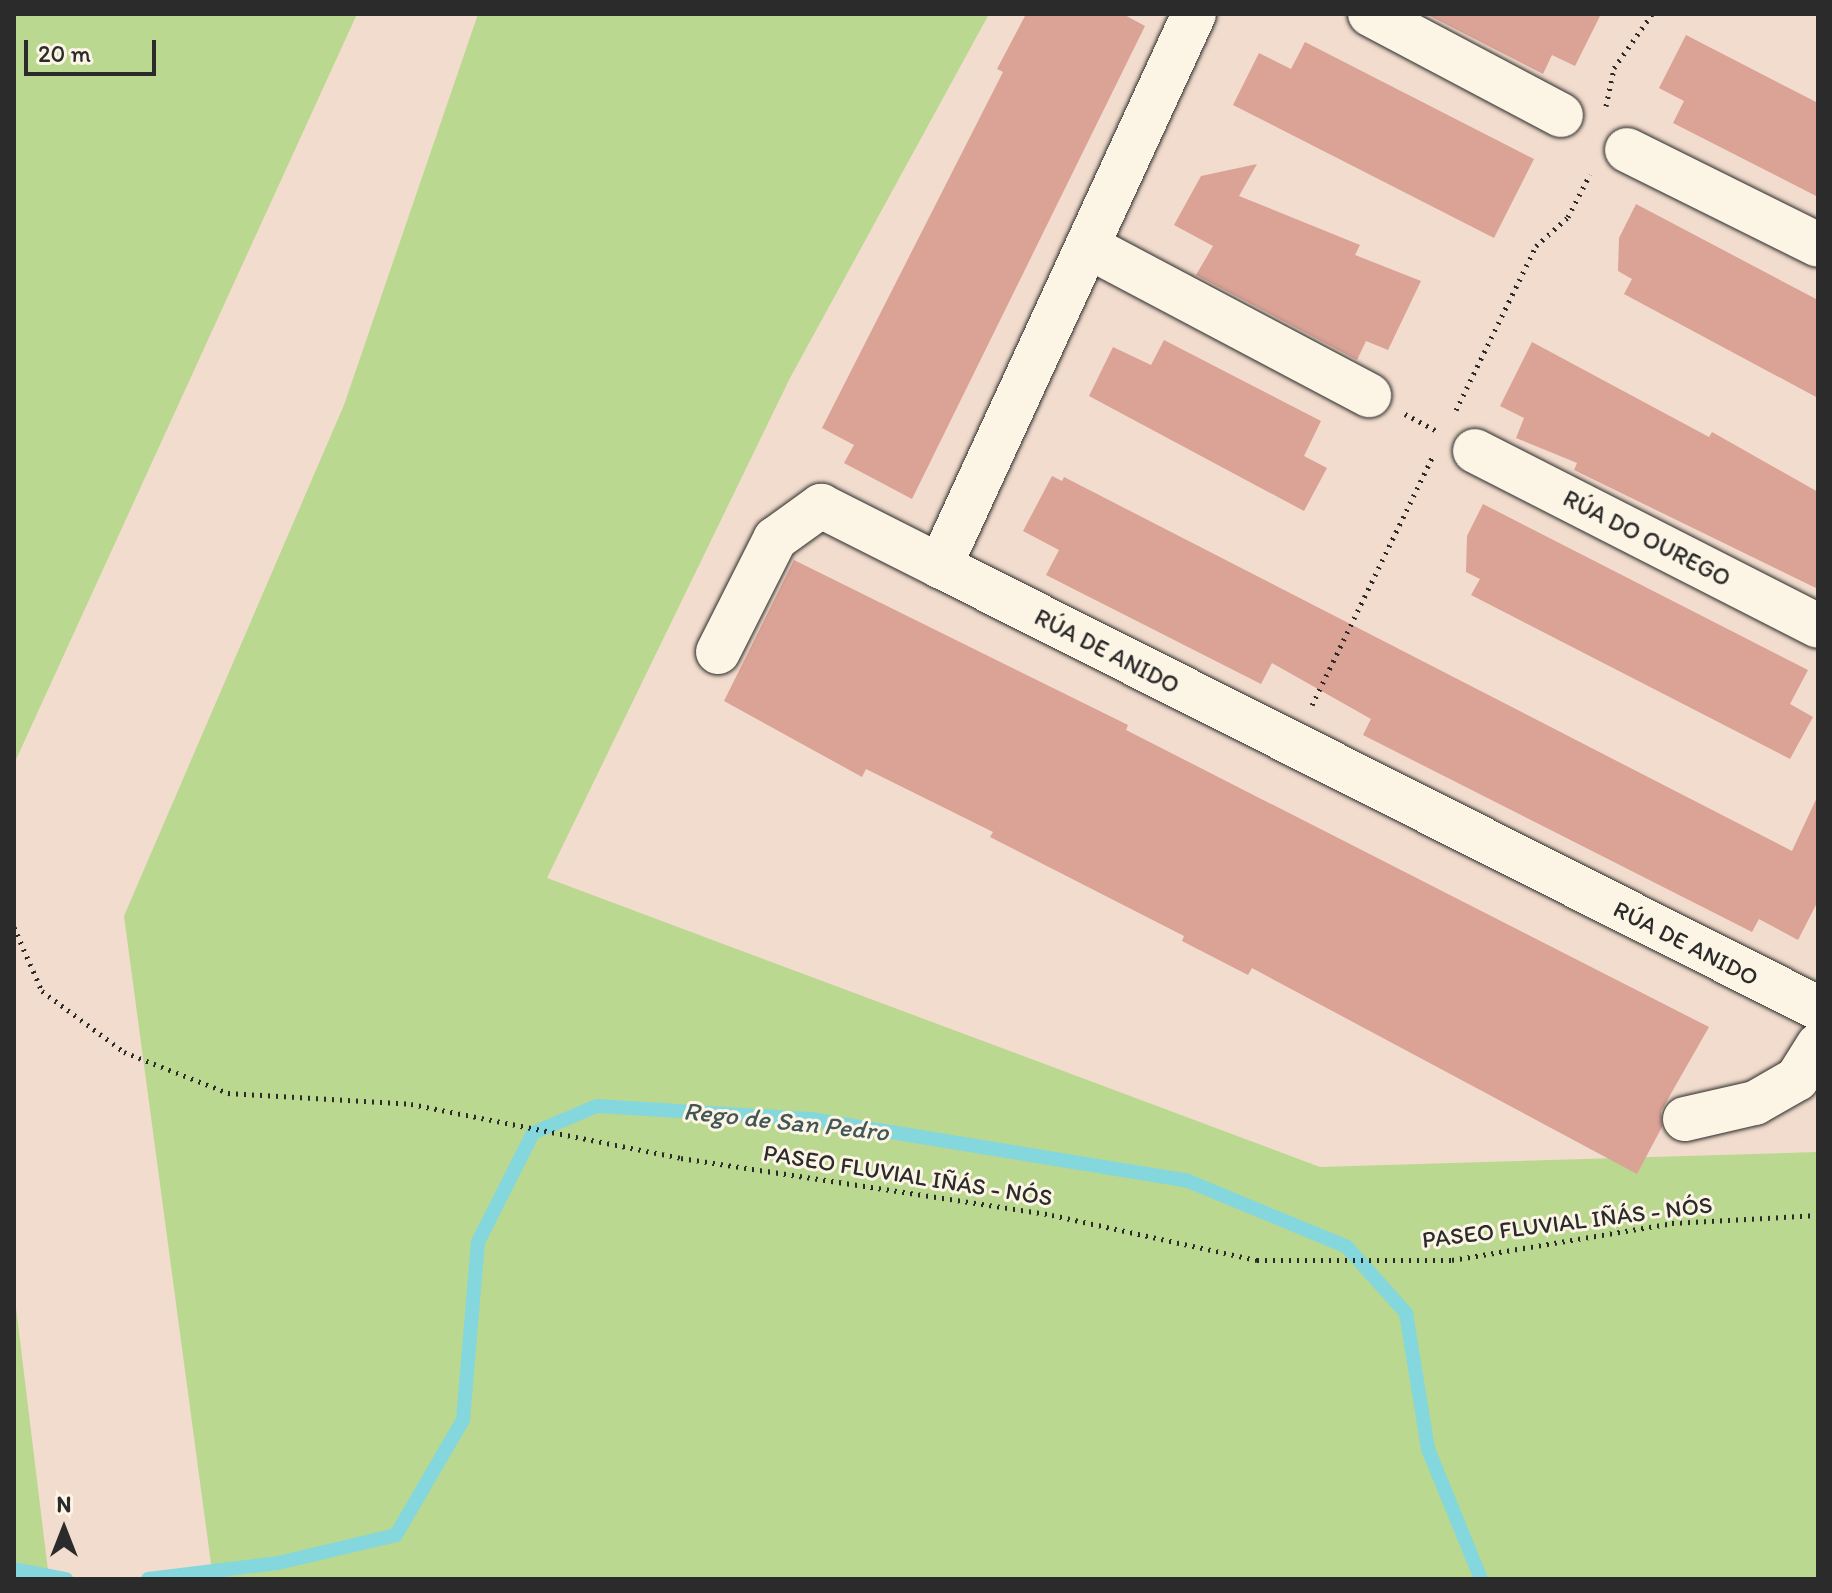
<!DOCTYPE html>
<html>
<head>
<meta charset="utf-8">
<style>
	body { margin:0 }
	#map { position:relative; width:1832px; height:1593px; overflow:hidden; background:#f2dccd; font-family:Itim,sans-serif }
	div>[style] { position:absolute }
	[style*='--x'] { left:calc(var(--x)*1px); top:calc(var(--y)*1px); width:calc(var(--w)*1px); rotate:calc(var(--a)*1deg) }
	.green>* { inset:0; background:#bad890 }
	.stream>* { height:14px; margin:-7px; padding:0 7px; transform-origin:7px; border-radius:7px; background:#85d7de }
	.building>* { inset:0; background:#dba296 }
	.path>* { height:5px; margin-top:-2.5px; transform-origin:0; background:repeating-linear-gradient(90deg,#2b2b2b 0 2px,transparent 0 8px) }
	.roads { filter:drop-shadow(0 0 2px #2b2b2b) drop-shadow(0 0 2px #2b2b2b) }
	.minor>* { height:44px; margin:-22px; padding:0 22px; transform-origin:22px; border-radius:22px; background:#fcf5e5 }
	span { translate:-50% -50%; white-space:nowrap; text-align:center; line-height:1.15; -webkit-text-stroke:6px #fcf5e5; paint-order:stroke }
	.street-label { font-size:24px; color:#2b2b2b }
	.water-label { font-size:26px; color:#425658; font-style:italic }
	.frame { position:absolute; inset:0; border:16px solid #2b2b2b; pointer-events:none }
	.north { position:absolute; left:24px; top:1489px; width:80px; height:80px; -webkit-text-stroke:6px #fcf5e5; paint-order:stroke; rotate:0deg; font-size:22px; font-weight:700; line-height:32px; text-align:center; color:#2b2b2b }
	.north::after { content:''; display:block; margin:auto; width:28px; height:36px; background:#2b2b2b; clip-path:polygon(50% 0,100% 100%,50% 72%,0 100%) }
	.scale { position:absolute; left:24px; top:40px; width:132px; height:36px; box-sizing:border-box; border:4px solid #2b2b2b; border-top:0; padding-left:10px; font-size:24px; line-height:28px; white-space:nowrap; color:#2b2b2b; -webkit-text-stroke:6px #fcf5e5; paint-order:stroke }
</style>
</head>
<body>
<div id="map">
	<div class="green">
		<div style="clip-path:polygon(14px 14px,357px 14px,14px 764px)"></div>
		<div style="clip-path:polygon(478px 14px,989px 14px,790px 378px,547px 878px,1320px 1167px,1818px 1152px,1818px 1579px,213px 1579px,124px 916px,344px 405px)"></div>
		<div style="clip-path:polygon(14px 1291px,49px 1579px,14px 1579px)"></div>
	</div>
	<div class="stream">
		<div style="--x:14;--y:1569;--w:53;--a:10.9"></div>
		<div style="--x:148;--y:1579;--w:131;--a:-7"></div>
		<div style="--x:278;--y:1563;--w:121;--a:-13.3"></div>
		<div style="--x:396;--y:1535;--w:133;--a:-59.8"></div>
		<div style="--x:463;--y:1420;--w:179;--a:-85.2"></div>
		<div style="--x:478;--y:1242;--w:122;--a:-63.2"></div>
		<div style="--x:533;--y:1133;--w:69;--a:-22.9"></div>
		<div style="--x:597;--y:1106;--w:214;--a:3.5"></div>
		<div style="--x:811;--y:1119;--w:382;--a:9.3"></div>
		<div style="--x:1188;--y:1181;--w:172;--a:22.5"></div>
		<div style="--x:1347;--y:1247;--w:89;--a:48.2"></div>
		<div style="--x:1406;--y:1313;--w:138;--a:80.8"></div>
		<div style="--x:1428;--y:1449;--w:140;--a:67.8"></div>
	</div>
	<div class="building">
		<div style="clip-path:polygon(1026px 14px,1123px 14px,1145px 26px,912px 499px,844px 463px,854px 445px,822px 428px,1003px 72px,997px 69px)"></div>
		<div style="clip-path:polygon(1426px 14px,1601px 14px,1575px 66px,1552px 55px,1543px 74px)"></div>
		<div style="clip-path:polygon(1686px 35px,1818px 103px,1818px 197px,1673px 123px,1684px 101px,1659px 88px)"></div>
		<div style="clip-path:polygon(1305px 42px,1534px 159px,1494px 238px,1233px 105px,1259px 53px,1291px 69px)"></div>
		<div style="clip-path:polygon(1257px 164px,1239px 196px,1360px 245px,1355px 255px,1421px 281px,1388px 350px,1366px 341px,1357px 360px,1196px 275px,1213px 246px,1174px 225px,1201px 176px)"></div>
		<div style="clip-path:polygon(1636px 204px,1818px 300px,1818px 398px,1624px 294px,1632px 279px,1618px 271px,1619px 238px)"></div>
		<div style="clip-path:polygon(1164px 340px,1321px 421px,1304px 456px,1327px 468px,1304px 511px,1089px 396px,1113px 347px,1151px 365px)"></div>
		<div style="clip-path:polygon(1532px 342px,1709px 437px,1712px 432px,1818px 492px,1818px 589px,1574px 470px,1577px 463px,1516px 438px,1524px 418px,1500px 406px)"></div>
		<div style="clip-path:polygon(1052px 476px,1062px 481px,1064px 477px,1792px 851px,1818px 795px,1818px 901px,1798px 940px,1759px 919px,1752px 932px,1363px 735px,1371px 719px,1272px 663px,1261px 684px,1046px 575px,1059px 550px,1023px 531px)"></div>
		<div style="clip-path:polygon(1483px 504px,1808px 670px,1790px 704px,1813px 717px,1790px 759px,1471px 595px,1480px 579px,1466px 572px,1467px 536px)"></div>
		<div style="clip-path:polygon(794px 560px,1128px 725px,1126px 730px,1709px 1027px,1661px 1111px,1662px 1127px,1637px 1174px,1252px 968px,1248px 975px,1182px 941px,1184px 936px,990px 837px,993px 832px,866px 769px,862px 777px,724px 701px)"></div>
	</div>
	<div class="path">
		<div style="--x:1606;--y:106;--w:39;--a:-78"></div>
		<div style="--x:1614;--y:68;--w:66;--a:-54.9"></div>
		<div style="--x:1456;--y:410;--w:182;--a:-64"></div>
		<div style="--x:1536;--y:246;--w:43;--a:-42.2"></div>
		<div style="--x:1568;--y:217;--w:48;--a:-62.9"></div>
		<div style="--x:1405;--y:414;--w:38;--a:28"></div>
		<div style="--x:1312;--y:705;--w:275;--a:-64.1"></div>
		<div style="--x:14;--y:927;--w:70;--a:66.4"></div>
		<div style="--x:42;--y:991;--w:102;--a:36.6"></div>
		<div style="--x:124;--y:1052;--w:112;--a:21.5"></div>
		<div style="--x:228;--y:1093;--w:183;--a:3.4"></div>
		<div style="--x:411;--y:1104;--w:275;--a:11.3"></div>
		<div style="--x:681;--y:1158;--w:375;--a:8.7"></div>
		<div style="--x:1052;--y:1215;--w:210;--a:12.4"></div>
		<div style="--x:1257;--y:1260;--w:195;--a:0"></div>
		<div style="--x:1452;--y:1260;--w:223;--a:-9.5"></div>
		<div style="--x:1672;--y:1223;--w:146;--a:-3.1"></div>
	</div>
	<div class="roads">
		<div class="minor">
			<div style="--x:1194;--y:14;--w:608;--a:114.71"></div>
			<div style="--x:940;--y:566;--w:983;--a:26.72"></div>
			<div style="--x:1370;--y:14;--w:216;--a:27.9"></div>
			<div style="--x:1627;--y:150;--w:213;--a:26.4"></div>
			<div style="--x:1089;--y:247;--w:317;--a:27.9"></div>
			<div style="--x:1475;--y:451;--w:385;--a:27"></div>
			<div style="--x:718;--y:652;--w:127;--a:-63.2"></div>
			<div style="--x:775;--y:539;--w:57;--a:-35.7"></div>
			<div style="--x:821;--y:506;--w:133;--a:26.8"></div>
			<div style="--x:1685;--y:1119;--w:72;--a:-12.9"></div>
			<div style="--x:1755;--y:1103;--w:48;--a:-29.7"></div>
			<div style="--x:1797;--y:1079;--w:40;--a:-58"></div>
		</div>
	</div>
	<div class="street-label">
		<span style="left:1647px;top:538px;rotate:27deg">RÚA DO OUREGO</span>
		<span style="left:1107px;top:651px;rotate:27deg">RÚA DE ANIDO</span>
		<span style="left:1686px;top:943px;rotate:27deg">RÚA DE ANIDO</span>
		<span style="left:908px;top:1175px;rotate:9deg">PASEO FLUVIAL IÑÁS - NÓS</span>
		<span style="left:1567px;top:1222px;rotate:-7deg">PASEO FLUVIAL IÑÁS - NÓS</span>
	</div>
	<div class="water-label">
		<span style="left:786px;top:1122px;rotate:6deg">Rego de San Pedro</span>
	</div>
	<div class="frame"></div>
	<div class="north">N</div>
	<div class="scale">20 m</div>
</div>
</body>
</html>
